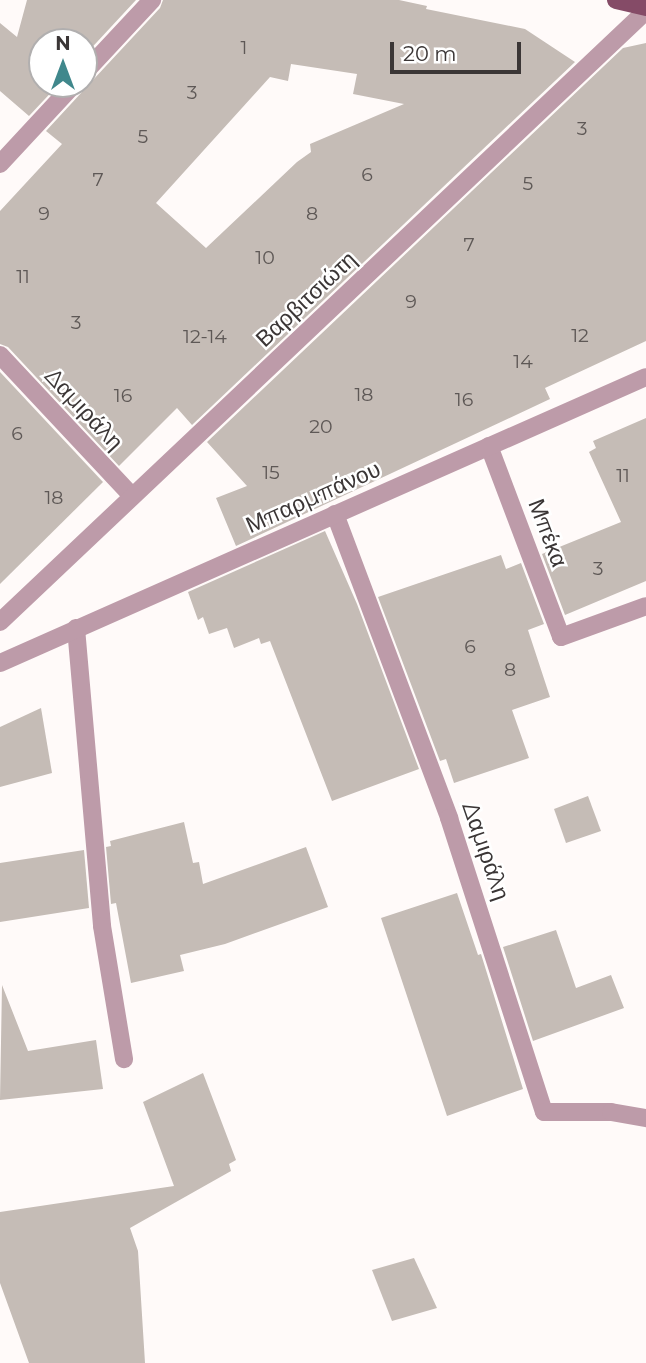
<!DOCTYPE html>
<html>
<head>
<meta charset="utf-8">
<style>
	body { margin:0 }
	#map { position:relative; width:646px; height:1363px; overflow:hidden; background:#fffaf9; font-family:Montserrat,sans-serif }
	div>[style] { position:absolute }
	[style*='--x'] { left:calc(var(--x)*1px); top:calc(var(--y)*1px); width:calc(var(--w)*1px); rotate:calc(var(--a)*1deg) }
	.building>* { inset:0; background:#c5bcb6 }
	.minor>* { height:18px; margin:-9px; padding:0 9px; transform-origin:9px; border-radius:9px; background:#bd9ba9 }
	.major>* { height:18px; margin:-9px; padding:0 9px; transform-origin:9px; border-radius:9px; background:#854b67 }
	span { translate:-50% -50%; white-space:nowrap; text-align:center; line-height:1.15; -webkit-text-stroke:5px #fff; paint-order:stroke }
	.number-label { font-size:19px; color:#5e5856 }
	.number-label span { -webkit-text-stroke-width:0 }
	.street-label { font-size:23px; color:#3b3636 }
	.north { position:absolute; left:28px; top:28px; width:70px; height:70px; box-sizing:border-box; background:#fff; border:2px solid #b1afaf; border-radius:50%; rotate:0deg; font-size:19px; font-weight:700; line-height:28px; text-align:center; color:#3b3636 }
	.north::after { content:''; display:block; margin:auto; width:24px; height:32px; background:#40888c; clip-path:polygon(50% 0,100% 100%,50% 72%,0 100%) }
	.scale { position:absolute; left:390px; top:42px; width:131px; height:32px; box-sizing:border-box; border:4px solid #3b3636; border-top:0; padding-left:9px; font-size:21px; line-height:24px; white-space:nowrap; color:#3b3636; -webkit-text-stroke:5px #fff; paint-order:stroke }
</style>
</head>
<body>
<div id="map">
	<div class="building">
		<div style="clip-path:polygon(27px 0,136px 0,84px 56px,84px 42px,42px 42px,42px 84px,59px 84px,29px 116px,0 91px,0 23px,17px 37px)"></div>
		<div style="clip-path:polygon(evenodd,163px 0,399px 0,427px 6px,426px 9px,525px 29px,575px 62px,192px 425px,177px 408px,119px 466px,8px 347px,0 344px,0 211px,62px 144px,46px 131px,82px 92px,85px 84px,92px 81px,160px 8px,163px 0,291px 64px,357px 74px,353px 94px,404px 104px,310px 144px,311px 152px,297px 162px,206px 248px,156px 203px,270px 77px,288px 81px,291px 64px)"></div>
		<div style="clip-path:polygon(646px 43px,646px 341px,545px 388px,550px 399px,236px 546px,216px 498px,247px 486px,207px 442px,623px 48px)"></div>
		<div style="clip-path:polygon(0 372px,103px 482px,0 584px)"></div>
		<div style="clip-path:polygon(646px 418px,646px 581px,565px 615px,542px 554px,621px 522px,589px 452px,596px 448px,593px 441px)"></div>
		<div style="clip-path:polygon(325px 531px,357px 604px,419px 769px,332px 801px,270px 641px,261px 644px,259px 638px,234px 648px,227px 628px,209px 634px,203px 617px,198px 620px,188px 592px)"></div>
		<div style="clip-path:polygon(501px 555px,506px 569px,521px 563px,544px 624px,528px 630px,550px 697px,512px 710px,529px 758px,454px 783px,446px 759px,440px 761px,378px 597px)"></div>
		<div style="clip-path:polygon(41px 708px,52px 773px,0 787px,0 727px)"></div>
		<div style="clip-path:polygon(588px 796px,601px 831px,566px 843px,554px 809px)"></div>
		<div style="clip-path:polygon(184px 822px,193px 863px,199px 862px,203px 884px,306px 847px,328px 907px,225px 944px,180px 955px,184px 971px,131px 983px,116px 903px,111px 904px,106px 847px,111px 846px,110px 841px)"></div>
		<div style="clip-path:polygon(84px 850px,89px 908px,0 922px,0 863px)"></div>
		<div style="clip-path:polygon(457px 893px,478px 955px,481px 954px,523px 1089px,447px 1116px,381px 918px)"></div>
		<div style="clip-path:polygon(556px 930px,576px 988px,611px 975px,624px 1008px,533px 1041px,503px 947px)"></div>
		<div style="clip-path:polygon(2px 985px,28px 1051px,96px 1040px,103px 1089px,0 1100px)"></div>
		<div style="clip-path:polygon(203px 1073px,236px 1160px,229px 1164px,231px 1171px,130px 1228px,138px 1251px,145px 1363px,29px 1363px,0 1283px,0 1212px,174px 1186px,143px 1102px)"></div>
		<div style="clip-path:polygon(414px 1258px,437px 1308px,392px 1321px,372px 1270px)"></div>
	</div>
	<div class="minor">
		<div style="--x:84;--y:73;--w:100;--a:-47"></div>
		<div style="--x:0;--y:164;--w:109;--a:-47.2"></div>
		<div style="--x:0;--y:355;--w:193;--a:46.9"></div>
		<div style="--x:489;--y:446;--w:204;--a:69.3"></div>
		<div style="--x:561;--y:637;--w:90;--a:-20"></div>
		<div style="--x:335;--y:514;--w:325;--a:69.4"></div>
		<div style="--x:449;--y:818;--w:309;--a:72.1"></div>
		<div style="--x:544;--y:1112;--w:67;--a:0"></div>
		<div style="--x:611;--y:1112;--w:36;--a:10"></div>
		<div style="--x:0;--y:622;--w:889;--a:-43.41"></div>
		<div style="--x:76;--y:628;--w:299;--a:85"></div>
		<div style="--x:102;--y:926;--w:135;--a:80.6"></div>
		<div style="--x:0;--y:663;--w:706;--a:-23.88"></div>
	</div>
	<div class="major">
		<div style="--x:616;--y:0;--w:31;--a:13"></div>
	</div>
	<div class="number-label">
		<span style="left:244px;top:48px">1</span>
		<span style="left:192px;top:93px">3</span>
		<span style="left:582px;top:129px">3</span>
		<span style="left:143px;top:137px">5</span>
		<span style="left:367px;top:175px">6</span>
		<span style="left:98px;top:180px">7</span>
		<span style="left:528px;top:184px">5</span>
		<span style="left:44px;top:214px">9</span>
		<span style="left:312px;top:214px">8</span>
		<span style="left:469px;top:245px">7</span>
		<span style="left:265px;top:258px">10</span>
		<span style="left:23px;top:277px">11</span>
		<span style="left:411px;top:302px">9</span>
		<span style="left:76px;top:323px">3</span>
		<span style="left:580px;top:336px">12</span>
		<span style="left:205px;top:337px">12-14</span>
		<span style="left:523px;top:362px">14</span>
		<span style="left:364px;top:395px">18</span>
		<span style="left:123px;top:396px">16</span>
		<span style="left:464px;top:400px">16</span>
		<span style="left:321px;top:427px">20</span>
		<span style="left:17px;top:434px">6</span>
		<span style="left:271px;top:473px">15</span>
		<span style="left:623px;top:476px">11</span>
		<span style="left:54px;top:498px">18</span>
		<span style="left:598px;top:569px">3</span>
		<span style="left:470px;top:647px">6</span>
		<span style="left:510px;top:670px">8</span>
	</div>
	<div class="street-label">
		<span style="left:306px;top:299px;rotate:-43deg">Βαρβιτσιώτη</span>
		<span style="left:84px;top:409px;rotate:47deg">Δαμιράλη</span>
		<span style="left:313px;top:497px;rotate:-24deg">Μπαρμπάνου</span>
		<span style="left:548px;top:533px;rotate:69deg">Μπέκα</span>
		<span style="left:486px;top:851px;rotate:71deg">Δαμιράλη</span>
	</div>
	<div class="north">N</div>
	<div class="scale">20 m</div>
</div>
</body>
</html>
